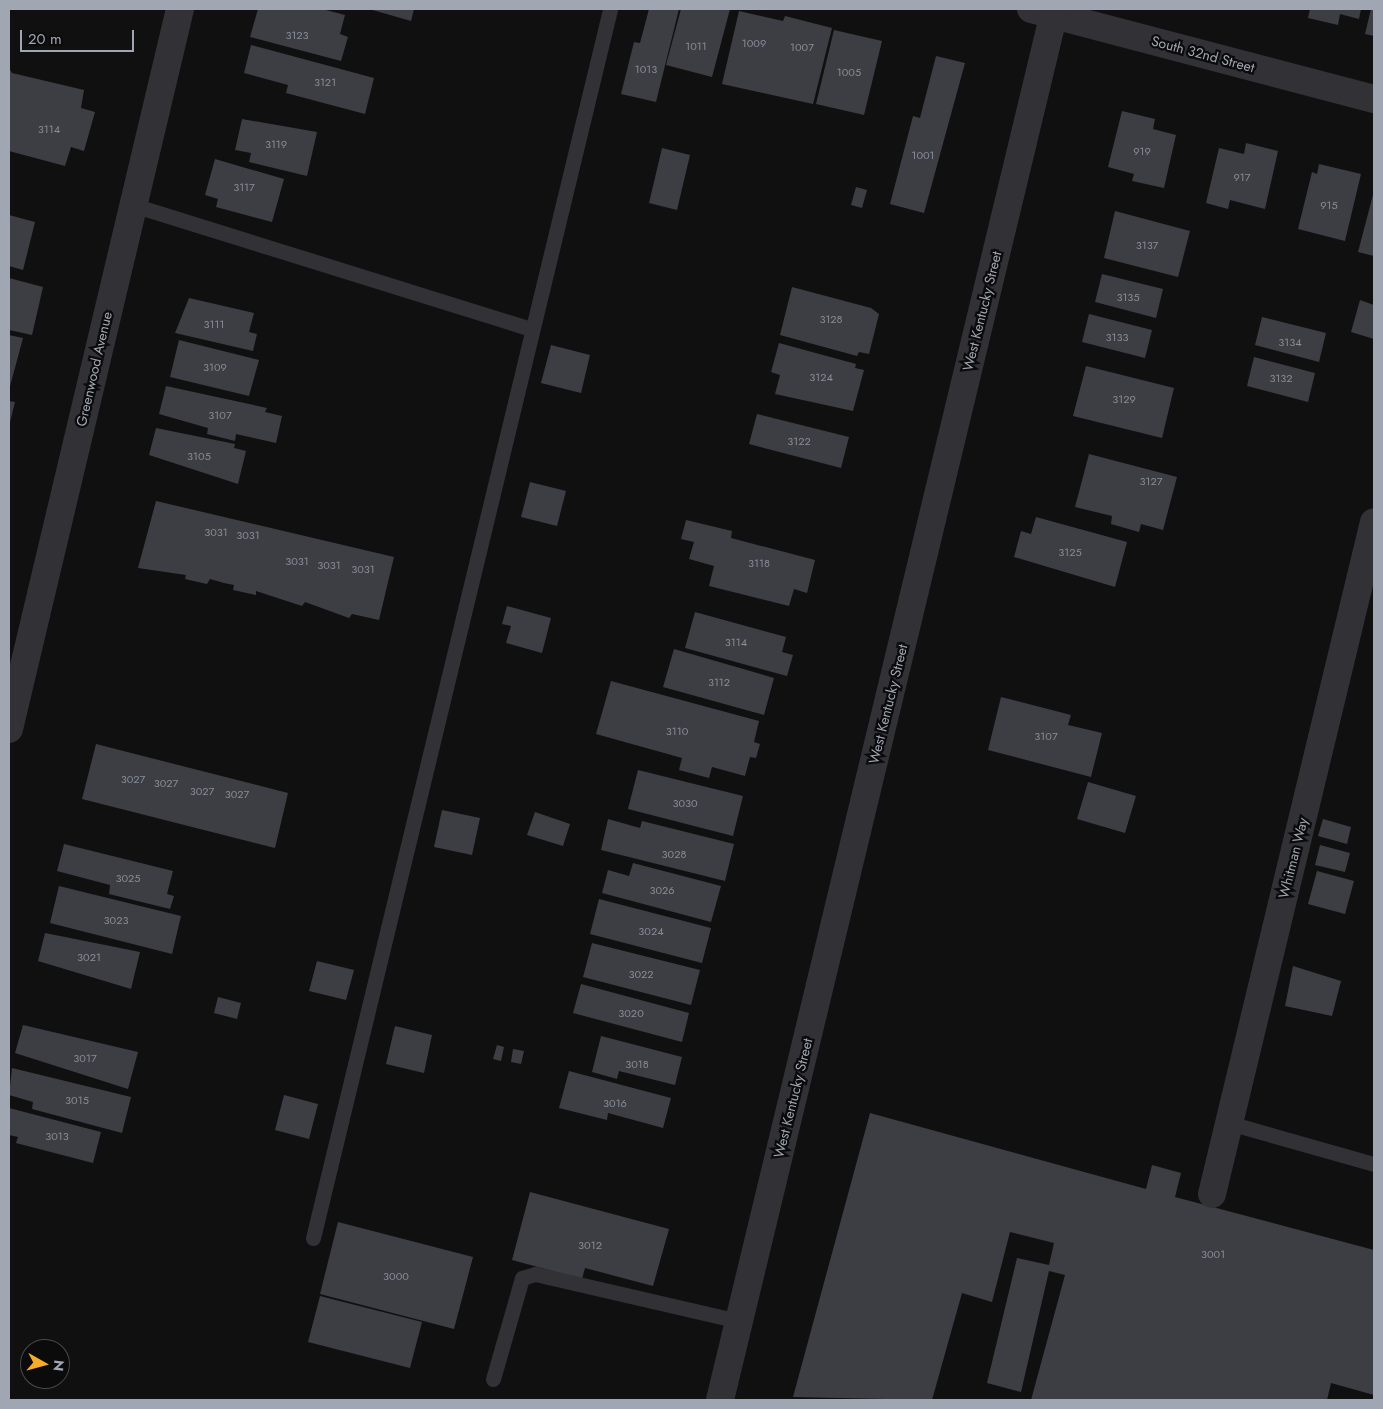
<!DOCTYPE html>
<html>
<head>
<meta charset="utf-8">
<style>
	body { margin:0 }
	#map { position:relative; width:1383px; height:1409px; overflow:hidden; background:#101011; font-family:Jost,sans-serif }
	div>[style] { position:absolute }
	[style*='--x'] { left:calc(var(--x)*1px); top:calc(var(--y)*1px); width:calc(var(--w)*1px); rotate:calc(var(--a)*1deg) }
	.building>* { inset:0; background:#3d3e44 }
	.service>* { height:15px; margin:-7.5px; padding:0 7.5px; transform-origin:7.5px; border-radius:7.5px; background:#313136 }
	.minor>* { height:28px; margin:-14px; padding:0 14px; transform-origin:14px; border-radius:14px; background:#313136 }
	span { translate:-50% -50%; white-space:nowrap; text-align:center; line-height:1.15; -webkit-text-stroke:4.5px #0b0b0c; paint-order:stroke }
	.number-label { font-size:11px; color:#878c96 }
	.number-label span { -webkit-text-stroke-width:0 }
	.street-label { font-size:14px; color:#a0a6b2 }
	.frame { position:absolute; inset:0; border:10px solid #a0a6b2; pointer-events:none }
	.north { position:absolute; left:20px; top:1339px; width:50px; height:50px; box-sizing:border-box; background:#0b0b0c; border:1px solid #47494e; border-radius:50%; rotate:97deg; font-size:14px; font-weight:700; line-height:20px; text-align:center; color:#a0a6b2 }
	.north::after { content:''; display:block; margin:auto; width:18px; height:22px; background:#f4ad24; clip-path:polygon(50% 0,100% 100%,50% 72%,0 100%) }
	.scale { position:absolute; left:20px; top:30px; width:114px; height:22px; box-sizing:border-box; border:2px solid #a0a6b2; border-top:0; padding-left:6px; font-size:15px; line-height:18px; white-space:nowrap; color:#a0a6b2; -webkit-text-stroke:4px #0b0b0c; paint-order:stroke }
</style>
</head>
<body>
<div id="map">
	<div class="building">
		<div style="clip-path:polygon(258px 9px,322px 9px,345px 15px,340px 34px,348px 37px,341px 61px,250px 37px)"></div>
		<div style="clip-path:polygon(369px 9px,414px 9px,411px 21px)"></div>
		<div style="clip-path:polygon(649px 9px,679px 9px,656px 102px,621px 94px,634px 42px,640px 43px)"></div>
		<div style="clip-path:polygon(681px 9px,730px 9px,712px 77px,666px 65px)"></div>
		<div style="clip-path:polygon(1310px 9px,1361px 9px,1359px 19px,1340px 14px,1338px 25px,1308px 18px)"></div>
		<div style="clip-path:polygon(1371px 9px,1374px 9px,1374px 36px,1365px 34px)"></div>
		<div style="clip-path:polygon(739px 11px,783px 21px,785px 16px,832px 28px,813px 104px,722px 84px)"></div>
		<div style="clip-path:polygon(834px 30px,882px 41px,864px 115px,816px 104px)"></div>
		<div style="clip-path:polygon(251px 45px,374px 78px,365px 114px,286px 93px,288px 85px,244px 73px)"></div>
		<div style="clip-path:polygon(936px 56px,965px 63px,924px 213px,890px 204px,913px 116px,920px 118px)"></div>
		<div style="clip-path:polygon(9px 68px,12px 73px,84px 90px,81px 108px,95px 112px,84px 151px,71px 147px,65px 166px,9px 151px)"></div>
		<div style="clip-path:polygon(1122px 111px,1155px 119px,1153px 129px,1176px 135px,1164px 188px,1132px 181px,1134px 174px,1108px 167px)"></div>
		<div style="clip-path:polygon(242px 119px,317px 132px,307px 176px,249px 162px,251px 153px,235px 150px)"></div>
		<div style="clip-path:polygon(1246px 143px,1278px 151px,1265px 209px,1230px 200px,1228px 209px,1206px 203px,1219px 148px,1244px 154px)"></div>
		<div style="clip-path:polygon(662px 148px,690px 155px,677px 210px,649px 203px)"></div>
		<div style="clip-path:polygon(215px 159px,284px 179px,272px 222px,216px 207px,218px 199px,205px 195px)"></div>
		<div style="clip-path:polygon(1319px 164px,1361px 174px,1345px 241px,1298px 229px,1312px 172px,1317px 174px)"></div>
		<div style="clip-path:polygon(856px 187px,867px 190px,862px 208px,851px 205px)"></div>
		<div style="clip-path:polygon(1374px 191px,1374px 256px,1358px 252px)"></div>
		<div style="clip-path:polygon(1115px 211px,1190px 231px,1178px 277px,1104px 258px)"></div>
		<div style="clip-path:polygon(9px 215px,35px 222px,23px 270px,9px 266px)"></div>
		<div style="clip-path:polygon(1102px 274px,1163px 289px,1156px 318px,1095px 302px)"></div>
		<div style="clip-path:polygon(9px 278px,43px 287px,32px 335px,9px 330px)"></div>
		<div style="clip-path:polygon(792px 287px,871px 308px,879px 314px,869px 354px,859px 352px,857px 356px,780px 335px)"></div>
		<div style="clip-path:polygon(189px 298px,254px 313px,249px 332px,257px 334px,253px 351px,175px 333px)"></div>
		<div style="clip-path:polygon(1360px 300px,1374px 305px,1374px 339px,1351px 332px)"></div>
		<div style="clip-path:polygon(1089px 314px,1152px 330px,1145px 358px,1082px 342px)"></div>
		<div style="clip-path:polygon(1262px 317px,1326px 333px,1319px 362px,1255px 345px)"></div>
		<div style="clip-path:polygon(9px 335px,23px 338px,9px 390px)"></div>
		<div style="clip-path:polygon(179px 340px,259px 360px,249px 396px,170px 377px)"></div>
		<div style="clip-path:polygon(779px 343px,856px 364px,855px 368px,864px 370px,853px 411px,775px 394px,780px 375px,771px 372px)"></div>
		<div style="clip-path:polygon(551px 345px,590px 355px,581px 393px,541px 383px)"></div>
		<div style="clip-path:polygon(1254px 357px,1315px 373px,1308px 402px,1247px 386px)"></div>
		<div style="clip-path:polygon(1086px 366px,1174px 388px,1162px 438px,1073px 416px)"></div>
		<div style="clip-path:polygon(166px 386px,267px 408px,265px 412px,282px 416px,276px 443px,236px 434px,235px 441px,207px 434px,208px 428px,159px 414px)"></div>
		<div style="clip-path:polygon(9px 401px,15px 402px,9px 426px)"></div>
		<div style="clip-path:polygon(757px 414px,849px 437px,841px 468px,749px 444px)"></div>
		<div style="clip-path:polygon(156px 428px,235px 444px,234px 448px,246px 451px,238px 484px,149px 455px)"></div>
		<div style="clip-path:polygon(1089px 454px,1177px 477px,1163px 530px,1141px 524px,1139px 532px,1111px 524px,1112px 516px,1075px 507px)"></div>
		<div style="clip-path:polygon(530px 482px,566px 491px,557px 526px,521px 517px)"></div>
		<div style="clip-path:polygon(156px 501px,394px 557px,379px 620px,352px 614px,349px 618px,305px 602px,302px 606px,256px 591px,256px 595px,233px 590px,234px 585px,224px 583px,210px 579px,207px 584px,185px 579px,186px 575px,138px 568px)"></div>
		<div style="clip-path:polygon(1036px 517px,1127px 542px,1115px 587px,1014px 557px,1021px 531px,1031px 534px)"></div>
		<div style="clip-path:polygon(686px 520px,732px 531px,731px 538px,815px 560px,807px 593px,794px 589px,789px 606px,709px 586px,714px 566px,689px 559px,694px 542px,681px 539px)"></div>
		<div style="clip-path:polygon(507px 606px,551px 618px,542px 653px,506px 643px,511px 626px,502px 624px)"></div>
		<div style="clip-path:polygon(695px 612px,786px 637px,782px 652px,793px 655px,787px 676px,685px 648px)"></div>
		<div style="clip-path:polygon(674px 649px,774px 678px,764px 715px,663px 687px)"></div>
		<div style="clip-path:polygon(611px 681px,759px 721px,754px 742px,760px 744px,756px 758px,750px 757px,745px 776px,712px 767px,709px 778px,679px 770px,682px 758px,596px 734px)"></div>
		<div style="clip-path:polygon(1001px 697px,1071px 715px,1068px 725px,1102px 733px,1091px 777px,988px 750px)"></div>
		<div style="clip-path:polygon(96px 744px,288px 793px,275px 848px,82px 799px)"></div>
		<div style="clip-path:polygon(638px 770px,743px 796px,733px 836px,628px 809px)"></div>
		<div style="clip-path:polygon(1088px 782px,1136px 796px,1125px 833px,1077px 819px)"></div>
		<div style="clip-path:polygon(442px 810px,480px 818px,472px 855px,434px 847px)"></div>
		<div style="clip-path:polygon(535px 812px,570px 824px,563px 846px,527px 835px)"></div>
		<div style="clip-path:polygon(608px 819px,640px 828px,642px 821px,734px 844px,725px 881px,601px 850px)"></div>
		<div style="clip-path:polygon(1323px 819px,1351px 827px,1347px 844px,1318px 836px)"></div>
		<div style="clip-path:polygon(64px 844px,173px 871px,167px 894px,174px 896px,170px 909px,109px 894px,110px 885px,57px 871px)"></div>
		<div style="clip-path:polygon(1320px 845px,1350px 853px,1345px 872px,1315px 865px)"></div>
		<div style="clip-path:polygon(633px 863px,721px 886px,711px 922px,602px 893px,608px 870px,629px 876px)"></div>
		<div style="clip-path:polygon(1317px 871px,1354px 881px,1345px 914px,1308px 904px)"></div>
		<div style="clip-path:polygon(59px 886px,181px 916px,172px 954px,50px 923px)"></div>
		<div style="clip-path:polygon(599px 899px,711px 928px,702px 963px,590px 934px)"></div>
		<div style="clip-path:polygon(45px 933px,140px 952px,131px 989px,38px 961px)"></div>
		<div style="clip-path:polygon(592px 943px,700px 970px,691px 1005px,583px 977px)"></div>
		<div style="clip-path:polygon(317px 961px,354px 970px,346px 1000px,309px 991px)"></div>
		<div style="clip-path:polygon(1293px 966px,1341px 981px,1332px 1016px,1285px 1006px)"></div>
		<div style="clip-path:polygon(581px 984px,689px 1013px,682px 1042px,573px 1013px)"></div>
		<div style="clip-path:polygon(218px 997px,241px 1003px,237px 1019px,214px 1013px)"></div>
		<div style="clip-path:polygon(23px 1025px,138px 1052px,128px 1089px,15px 1053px)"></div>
		<div style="clip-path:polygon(395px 1026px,432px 1035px,424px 1073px,386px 1064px)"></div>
		<div style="clip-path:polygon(601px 1036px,682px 1057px,675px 1085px,619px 1071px,617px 1079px,592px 1072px)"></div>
		<div style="clip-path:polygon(497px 1045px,504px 1047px,501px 1061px,493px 1059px)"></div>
		<div style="clip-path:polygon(513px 1049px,524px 1051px,521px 1064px,511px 1062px)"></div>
		<div style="clip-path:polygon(12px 1068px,131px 1097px,122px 1133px,32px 1109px,33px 1102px,9px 1095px)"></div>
		<div style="clip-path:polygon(569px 1071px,671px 1098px,663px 1128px,608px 1113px,607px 1120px,559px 1108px)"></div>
		<div style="clip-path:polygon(284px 1095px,318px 1104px,309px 1139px,275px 1130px)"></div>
		<div style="clip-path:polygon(9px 1108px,101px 1132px,93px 1163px,16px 1143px,18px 1137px,9px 1135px)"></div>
		<div style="clip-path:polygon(870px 1113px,1146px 1189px,1152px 1165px,1181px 1173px,1175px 1197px,1374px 1250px,1374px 1395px,1331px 1383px,1327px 1400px,1031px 1400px,1065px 1275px,1049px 1271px,1021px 1392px,987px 1383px,1017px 1258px,1049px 1265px,1054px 1243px,1010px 1232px,992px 1302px,962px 1293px,932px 1400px,793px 1397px)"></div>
		<div style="clip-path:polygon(530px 1192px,669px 1229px,653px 1286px,585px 1268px,582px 1279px,512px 1260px)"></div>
		<div style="clip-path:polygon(338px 1222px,473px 1257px,454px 1329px,320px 1294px)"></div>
		<div style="clip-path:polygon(320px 1296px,422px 1322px,410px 1368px,308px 1342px)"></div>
	</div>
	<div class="service">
		<div style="--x:133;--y:205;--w:418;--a:17.3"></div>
		<div style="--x:1229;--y:1123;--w:151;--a:15.8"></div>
		<div style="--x:313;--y:1238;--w:1264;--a:-76.41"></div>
		<div style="--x:493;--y:1379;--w:105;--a:-74"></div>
		<div style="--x:522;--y:1278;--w:14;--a:-17"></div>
		<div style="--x:535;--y:1274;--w:209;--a:13"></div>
	</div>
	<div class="minor">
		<div style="--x:1031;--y:9;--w:355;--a:14.7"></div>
		<div style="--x:9;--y:729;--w:740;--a:-76.64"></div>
		<div style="--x:1212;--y:1194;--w:691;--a:-76.45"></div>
		<div style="--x:720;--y:1400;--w:1431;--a:-76.46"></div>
	</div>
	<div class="number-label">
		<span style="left:297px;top:35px">3123</span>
		<span style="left:754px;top:43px">1009</span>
		<span style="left:696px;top:46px">1011</span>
		<span style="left:802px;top:47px">1007</span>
		<span style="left:646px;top:69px">1013</span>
		<span style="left:849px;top:72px">1005</span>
		<span style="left:325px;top:82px">3121</span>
		<span style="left:49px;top:129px">3114</span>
		<span style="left:276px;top:144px">3119</span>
		<span style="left:1142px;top:151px">919</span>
		<span style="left:923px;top:155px">1001</span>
		<span style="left:1242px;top:177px">917</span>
		<span style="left:244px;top:187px">3117</span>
		<span style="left:1329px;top:205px">915</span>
		<span style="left:1147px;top:245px">3137</span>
		<span style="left:1128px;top:297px">3135</span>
		<span style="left:831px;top:319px">3128</span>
		<span style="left:214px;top:324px">3111</span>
		<span style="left:1117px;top:337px">3133</span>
		<span style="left:1290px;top:342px">3134</span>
		<span style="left:215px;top:367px">3109</span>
		<span style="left:821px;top:377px">3124</span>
		<span style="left:1281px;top:378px">3132</span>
		<span style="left:1124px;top:399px">3129</span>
		<span style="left:220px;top:415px">3107</span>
		<span style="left:799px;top:441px">3122</span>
		<span style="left:199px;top:456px">3105</span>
		<span style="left:1151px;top:481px">3127</span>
		<span style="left:216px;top:532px">3031</span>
		<span style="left:248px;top:535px">3031</span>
		<span style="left:1070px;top:552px">3125</span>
		<span style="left:297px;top:561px">3031</span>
		<span style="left:759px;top:563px">3118</span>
		<span style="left:329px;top:565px">3031</span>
		<span style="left:363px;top:569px">3031</span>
		<span style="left:736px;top:642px">3114</span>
		<span style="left:719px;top:682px">3112</span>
		<span style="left:677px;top:731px">3110</span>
		<span style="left:1046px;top:736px">3107</span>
		<span style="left:133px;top:779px">3027</span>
		<span style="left:166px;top:783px">3027</span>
		<span style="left:202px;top:791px">3027</span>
		<span style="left:237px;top:794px">3027</span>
		<span style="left:685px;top:803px">3030</span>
		<span style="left:674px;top:854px">3028</span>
		<span style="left:128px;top:878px">3025</span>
		<span style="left:662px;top:890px">3026</span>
		<span style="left:116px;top:920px">3023</span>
		<span style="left:651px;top:931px">3024</span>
		<span style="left:89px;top:957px">3021</span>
		<span style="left:641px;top:974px">3022</span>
		<span style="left:631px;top:1013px">3020</span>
		<span style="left:85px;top:1058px">3017</span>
		<span style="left:637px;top:1064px">3018</span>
		<span style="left:77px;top:1100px">3015</span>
		<span style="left:615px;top:1103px">3016</span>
		<span style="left:57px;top:1136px">3013</span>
		<span style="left:590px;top:1245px">3012</span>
		<span style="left:1213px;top:1254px">3001</span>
		<span style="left:396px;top:1276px">3000</span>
	</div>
	<div class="street-label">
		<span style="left:1203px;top:54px;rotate:15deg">South 32nd Street</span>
		<span style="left:982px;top:311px;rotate:-76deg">West Kentucky Street</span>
		<span style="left:94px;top:369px;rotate:-77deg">Greenwood Avenue</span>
		<span style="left:888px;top:704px;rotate:-76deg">West Kentucky Street</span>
		<span style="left:1293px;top:858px;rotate:-76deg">Whitman Way</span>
		<span style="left:793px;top:1098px;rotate:-76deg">West Kentucky Street</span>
	</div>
	<div class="frame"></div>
	<div class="north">N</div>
	<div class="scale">20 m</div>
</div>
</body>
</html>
